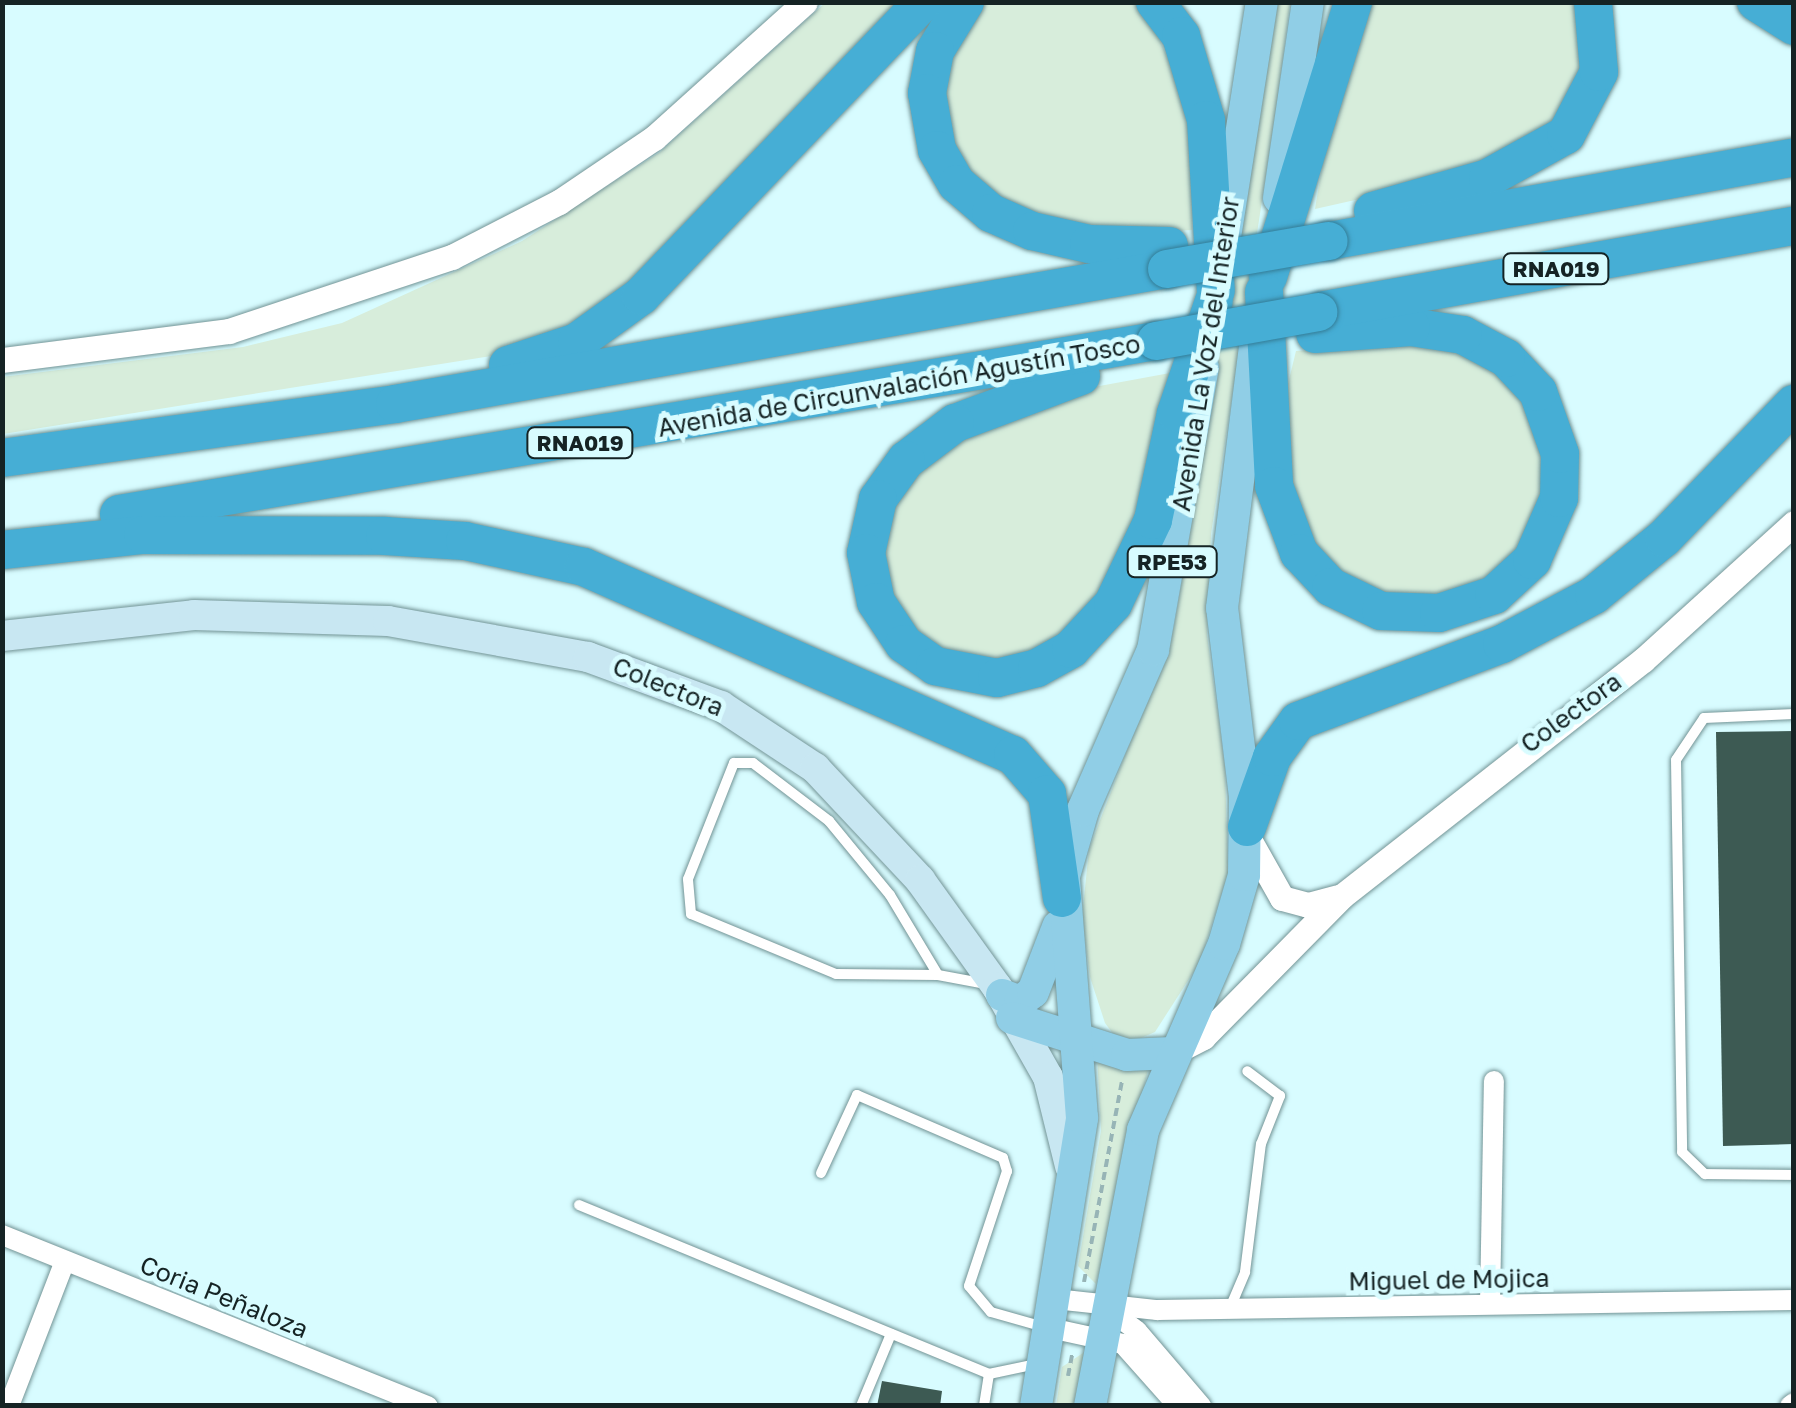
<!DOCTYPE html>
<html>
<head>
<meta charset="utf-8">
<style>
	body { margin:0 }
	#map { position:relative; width:1796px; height:1408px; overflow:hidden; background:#d8fcff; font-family:"Golos Text",sans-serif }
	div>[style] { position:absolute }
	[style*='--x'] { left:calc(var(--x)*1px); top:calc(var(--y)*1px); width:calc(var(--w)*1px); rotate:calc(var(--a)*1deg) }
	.green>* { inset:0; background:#d7eddb }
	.building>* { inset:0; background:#3d5a53 }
	.path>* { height:4px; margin-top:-2px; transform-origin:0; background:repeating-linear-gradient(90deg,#97b4b6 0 8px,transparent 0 13px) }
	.roads { filter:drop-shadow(0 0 2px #729395) drop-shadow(0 0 2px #729395) }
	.service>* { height:10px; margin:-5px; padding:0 5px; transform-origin:5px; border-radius:5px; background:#fff }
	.minor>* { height:20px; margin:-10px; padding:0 10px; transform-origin:10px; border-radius:10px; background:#fff }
	.tertiary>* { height:25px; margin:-12.5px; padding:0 12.5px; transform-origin:12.5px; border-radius:12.5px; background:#fff }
	.secondary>* { height:30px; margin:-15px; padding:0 15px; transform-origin:15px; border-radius:15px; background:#c8e7f2 }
	.primary>* { height:32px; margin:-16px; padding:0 16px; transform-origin:16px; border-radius:16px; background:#90cee6 }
	.motorway>* { height:38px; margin:-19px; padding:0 19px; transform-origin:19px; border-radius:19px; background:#46aed5 }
	.bridges { filter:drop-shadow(0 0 2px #357d97) drop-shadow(0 0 2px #357d97) }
	.motorway-bridge>* { height:38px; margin:-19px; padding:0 19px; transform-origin:19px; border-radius:19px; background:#46aed5 }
	span { translate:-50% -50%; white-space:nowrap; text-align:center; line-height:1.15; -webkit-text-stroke:10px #d8fcff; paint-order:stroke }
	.shield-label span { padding:2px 8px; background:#d8fcff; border:2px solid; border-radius:8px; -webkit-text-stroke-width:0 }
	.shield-label { font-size:22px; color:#152324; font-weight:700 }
	.street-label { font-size:25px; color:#152324 }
	.frame { position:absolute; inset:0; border:5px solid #152324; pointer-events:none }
</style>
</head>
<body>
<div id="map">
	<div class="green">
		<div style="clip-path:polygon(983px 2px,1135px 3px,1147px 12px,1191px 110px,1192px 230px,1134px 233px,1026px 213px,974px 181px,944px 128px,944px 66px)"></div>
		<div style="clip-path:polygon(825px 3px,911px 3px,613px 305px,522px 351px,3px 434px,2px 377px,243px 347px,342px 323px,522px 241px,660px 152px)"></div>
		<div style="clip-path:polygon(1278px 3px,1290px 3px,1278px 96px,1211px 534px,1207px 635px,1225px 767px,1228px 873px,1200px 962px,1155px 1032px,1136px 1040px,1114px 1035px,1105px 1023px,1090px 977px,1082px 918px,1089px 849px,1174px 628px)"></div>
		<div style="clip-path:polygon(1367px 3px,1578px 3px,1586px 63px,1546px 135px,1422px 185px,1315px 209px,1330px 119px)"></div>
		<div style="clip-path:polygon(1418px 343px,1459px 350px,1509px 381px,1537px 424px,1546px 481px,1532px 532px,1500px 573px,1458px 594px,1383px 595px,1332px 569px,1294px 513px,1286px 392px,1296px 351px)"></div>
		<div style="clip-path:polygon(1170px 373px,1144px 503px,1102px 598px,1066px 633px,1020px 658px,970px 660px,926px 642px,894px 608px,879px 560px,894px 499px,939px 449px,1067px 392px)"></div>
		<div style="clip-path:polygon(1097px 1054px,1149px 1066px,1096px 1284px,1078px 1266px,1101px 1131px)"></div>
		<div style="clip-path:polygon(1086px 1351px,1077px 1405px,1056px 1406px,1062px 1367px)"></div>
	</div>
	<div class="building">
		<div style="clip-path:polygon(1794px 731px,1794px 1144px,1723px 1146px,1716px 732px)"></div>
		<div style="clip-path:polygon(882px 1381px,942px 1391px,940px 1406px,877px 1406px)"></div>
	</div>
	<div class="path">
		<div style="--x:1084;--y:1282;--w:205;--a:-79.3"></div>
		<div style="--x:1068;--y:1376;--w:25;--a:-79"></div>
	</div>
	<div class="roads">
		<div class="service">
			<div style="--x:1794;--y:714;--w:90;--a:177.5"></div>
			<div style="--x:1704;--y:718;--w:50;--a:123.7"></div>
			<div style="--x:1676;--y:760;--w:392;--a:89.1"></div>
			<div style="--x:1682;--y:1152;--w:32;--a:44"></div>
			<div style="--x:1705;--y:1174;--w:89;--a:0.6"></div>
			<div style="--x:938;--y:975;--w:102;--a:-179.4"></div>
			<div style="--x:836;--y:974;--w:157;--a:-157.5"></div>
			<div style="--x:691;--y:914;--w:35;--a:-95"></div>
			<div style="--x:688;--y:879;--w:125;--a:-68.4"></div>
			<div style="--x:734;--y:763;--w:19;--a:0"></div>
			<div style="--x:753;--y:763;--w:96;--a:37.3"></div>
			<div style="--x:829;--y:821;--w:96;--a:50.5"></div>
			<div style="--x:890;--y:895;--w:93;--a:59"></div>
			<div style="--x:938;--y:975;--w:49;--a:10.6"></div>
			<div style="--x:821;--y:1173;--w:86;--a:-65.2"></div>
			<div style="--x:857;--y:1095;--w:159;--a:23.3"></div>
			<div style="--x:1003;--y:1158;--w:14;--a:73"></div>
			<div style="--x:1007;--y:1171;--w:121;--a:108.3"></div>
			<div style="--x:969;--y:1286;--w:34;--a:50"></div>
			<div style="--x:991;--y:1312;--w:55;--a:15.8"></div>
			<div style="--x:579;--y:1205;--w:443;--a:22.4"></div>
			<div style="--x:989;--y:1374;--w:32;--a:99"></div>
			<div style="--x:1230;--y:1308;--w:39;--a:-67"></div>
			<div style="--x:1245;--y:1272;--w:129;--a:-82.9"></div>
			<div style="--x:1261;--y:1144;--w:52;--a:-68.4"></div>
			<div style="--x:1280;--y:1096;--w:41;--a:-142.9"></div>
			<div style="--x:989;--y:1374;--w:49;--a:-11.8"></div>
			<div style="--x:861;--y:1406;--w:78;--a:-67.4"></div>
		</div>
		<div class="minor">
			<div style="--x:2;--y:1235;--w:459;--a:21.9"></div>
			<div style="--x:1055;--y:1299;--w:103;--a:6.2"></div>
			<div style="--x:1157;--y:1310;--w:637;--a:-0.9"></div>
			<div style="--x:1490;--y:1304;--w:223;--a:-89"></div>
			<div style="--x:1108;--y:1309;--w:36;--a:37"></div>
			<div style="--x:1137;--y:1331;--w:99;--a:49.5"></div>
			<div style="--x:1050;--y:1328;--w:75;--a:12.4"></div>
			<div style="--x:1123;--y:1344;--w:83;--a:48.4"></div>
			<div style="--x:9;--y:1406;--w:155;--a:-68.9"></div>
			<div style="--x:1790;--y:1406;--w:5;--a:-37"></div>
		</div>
		<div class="tertiary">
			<div style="--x:2;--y:360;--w:229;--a:-7.3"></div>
			<div style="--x:229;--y:331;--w:235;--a:-18.4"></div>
			<div style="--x:452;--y:257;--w:120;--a:-27.2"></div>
			<div style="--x:559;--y:202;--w:115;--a:-34"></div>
			<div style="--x:654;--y:138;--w:203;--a:-42"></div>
			<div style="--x:1247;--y:836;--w:71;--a:60.6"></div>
			<div style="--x:1282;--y:898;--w:27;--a:15"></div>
			<div style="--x:1308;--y:905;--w:30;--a:-15"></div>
			<div style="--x:1172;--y:1053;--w:35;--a:-27"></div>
			<div style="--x:1203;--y:1037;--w:198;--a:-45.4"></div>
			<div style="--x:1342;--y:896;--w:382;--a:-38.1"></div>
			<div style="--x:1643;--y:660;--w:204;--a:-42.2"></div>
		</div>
		<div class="secondary">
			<div style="--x:2;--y:636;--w:193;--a:-6.2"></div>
			<div style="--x:194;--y:615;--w:194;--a:1.8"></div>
			<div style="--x:388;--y:621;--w:203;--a:10.2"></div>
			<div style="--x:588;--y:657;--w:142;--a:20.2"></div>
			<div style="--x:721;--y:706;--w:113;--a:33.4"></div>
			<div style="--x:815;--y:768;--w:154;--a:46.8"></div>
			<div style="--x:920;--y:880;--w:132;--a:54.3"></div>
			<div style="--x:997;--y:987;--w:103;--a:60.5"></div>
			<div style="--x:1048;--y:1077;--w:92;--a:76.1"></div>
		</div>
		<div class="primary">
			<div style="--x:1279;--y:198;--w:198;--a:-81.6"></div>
			<div style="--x:1223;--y:250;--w:251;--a:-81.1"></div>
			<div style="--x:1002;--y:995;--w:19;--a:21"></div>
			<div style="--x:1020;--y:1002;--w:16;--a:-38"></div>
			<div style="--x:1033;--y:992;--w:70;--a:-69"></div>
			<div style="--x:1012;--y:1018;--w:121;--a:17.8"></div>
			<div style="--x:1127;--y:1055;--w:45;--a:-2.5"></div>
			<div style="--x:1036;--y:1406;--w:292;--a:-80.9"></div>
			<div style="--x:1082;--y:1118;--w:243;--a:-94.3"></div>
			<div style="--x:1064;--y:876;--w:69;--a:-73.9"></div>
			<div style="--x:1083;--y:810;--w:175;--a:-66.4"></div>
			<div style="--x:1153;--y:650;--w:287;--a:-80"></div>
			<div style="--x:1090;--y:1406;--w:281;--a:-79.1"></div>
			<div style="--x:1143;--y:1130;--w:203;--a:-66.5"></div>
			<div style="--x:1224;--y:944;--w:72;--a:-73.8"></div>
			<div style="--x:1244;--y:875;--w:78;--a:-89.3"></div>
			<div style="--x:1245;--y:797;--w:190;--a:-96.9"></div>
			<div style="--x:1222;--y:608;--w:270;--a:-82.8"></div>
		</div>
		<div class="motorway">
			<div style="--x:965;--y:2;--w:57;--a:121.5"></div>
			<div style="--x:935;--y:51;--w:43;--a:100.8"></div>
			<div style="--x:927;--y:93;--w:58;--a:80"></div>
			<div style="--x:937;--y:150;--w:39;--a:60"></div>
			<div style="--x:957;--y:184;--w:45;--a:40.5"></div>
			<div style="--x:991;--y:213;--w:45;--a:23.7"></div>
			<div style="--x:1032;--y:231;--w:58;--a:12.8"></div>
			<div style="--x:1089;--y:244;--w:80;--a:1.4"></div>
			<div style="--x:1155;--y:2;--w:43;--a:52.6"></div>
			<div style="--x:1181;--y:36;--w:88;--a:73.4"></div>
			<div style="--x:1206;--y:120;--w:171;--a:86.7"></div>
			<div style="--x:1756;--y:2;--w:45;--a:32.3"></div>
			<div style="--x:1373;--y:211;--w:120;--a:-16"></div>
			<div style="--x:1488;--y:178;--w:89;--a:-28.9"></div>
			<div style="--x:1566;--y:135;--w:71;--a:-62.4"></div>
			<div style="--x:1599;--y:72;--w:70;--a:-94.9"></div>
			<div style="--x:1329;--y:241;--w:473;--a:-10.2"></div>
			<div style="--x:1268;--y:277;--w:288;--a:-72.8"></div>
			<div style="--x:1264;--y:292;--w:194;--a:87"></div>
			<div style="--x:1274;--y:486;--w:72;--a:69.5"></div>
			<div style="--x:1299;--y:553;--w:47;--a:46.7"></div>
			<div style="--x:1331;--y:587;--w:55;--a:25.6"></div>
			<div style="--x:1381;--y:611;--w:58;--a:2"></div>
			<div style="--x:1439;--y:613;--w:58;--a:-18.1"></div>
			<div style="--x:1494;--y:595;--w:52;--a:-42.6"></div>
			<div style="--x:1532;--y:560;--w:68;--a:-66.5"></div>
			<div style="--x:1559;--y:498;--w:44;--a:-88.7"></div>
			<div style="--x:1560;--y:454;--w:66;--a:-109.5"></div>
			<div style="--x:1538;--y:392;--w:47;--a:-133.3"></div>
			<div style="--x:1506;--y:358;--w:49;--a:-151.9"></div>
			<div style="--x:1463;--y:335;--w:53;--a:-171.3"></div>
			<div style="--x:1411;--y:327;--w:96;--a:175.8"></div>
			<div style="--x:1325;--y:310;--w:476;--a:-10.2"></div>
			<div style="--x:508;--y:365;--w:73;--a:-18.4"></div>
			<div style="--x:577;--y:342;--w:79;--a:-35.7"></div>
			<div style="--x:641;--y:296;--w:407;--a:-46.2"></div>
			<div style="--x:1081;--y:376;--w:134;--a:159.5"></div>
			<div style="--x:955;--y:423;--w:61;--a:142.9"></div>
			<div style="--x:906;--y:460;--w:48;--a:125.7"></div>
			<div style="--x:878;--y:499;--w:55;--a:102.5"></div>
			<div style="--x:866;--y:553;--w:50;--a:78.5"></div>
			<div style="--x:876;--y:602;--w:50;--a:56.3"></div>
			<div style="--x:904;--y:644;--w:38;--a:35"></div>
			<div style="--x:935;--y:666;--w:63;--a:11"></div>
			<div style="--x:997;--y:678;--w:41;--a:-14"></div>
			<div style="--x:1037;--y:668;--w:39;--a:-29"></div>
			<div style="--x:1071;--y:649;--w:62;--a:-47"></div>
			<div style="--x:1113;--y:604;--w:93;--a:-64.5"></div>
			<div style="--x:1153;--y:520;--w:109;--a:-77.9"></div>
			<div style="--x:1176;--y:413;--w:118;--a:-71.3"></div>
			<div style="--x:2;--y:458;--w:397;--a:-7.8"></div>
			<div style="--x:395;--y:404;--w:784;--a:-9.92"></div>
			<div style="--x:119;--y:514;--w:1051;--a:-9.47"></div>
			<div style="--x:2;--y:550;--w:142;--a:-6.1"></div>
			<div style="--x:143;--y:535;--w:242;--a:0.2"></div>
			<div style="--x:385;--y:536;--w:80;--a:3.6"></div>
			<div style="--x:465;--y:541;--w:122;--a:12.3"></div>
			<div style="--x:584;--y:567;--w:468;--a:23.7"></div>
			<div style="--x:1013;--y:755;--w:52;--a:48.9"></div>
			<div style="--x:1047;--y:794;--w:105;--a:81.8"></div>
			<div style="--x:1247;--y:827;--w:74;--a:-70.3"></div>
			<div style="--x:1272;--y:757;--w:44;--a:-54.2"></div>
			<div style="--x:1298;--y:721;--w:218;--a:-20.7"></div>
			<div style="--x:1502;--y:644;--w:104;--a:-28"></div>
			<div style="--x:1594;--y:595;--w:90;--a:-39.2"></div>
			<div style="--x:1664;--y:538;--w:187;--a:-45.9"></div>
		</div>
	</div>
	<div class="bridges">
		<div class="motorway-bridge">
			<div style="--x:1167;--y:269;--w:164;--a:-9.8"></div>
			<div style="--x:1156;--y:341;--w:165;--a:-10.1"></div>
		</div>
	</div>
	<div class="shield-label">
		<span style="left:1556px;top:269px">RNA019</span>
		<span style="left:580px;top:443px">RNA019</span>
		<span style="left:1172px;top:562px">RPE53</span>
	</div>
	<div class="street-label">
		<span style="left:1206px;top:354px;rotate:-81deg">Avenida La Voz del Interior</span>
		<span style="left:899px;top:386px;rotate:-10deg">Avenida de Circunvalación Agustín Tosco</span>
		<span style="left:668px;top:687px;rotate:22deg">Colectora</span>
		<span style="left:1571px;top:713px;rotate:-36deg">Colectora</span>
		<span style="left:1449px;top:1280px;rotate:-1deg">Miguel de Mojica</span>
		<span style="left:224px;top:1297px;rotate:22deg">Coria Peñaloza</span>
	</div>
	<div class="frame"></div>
</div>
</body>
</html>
